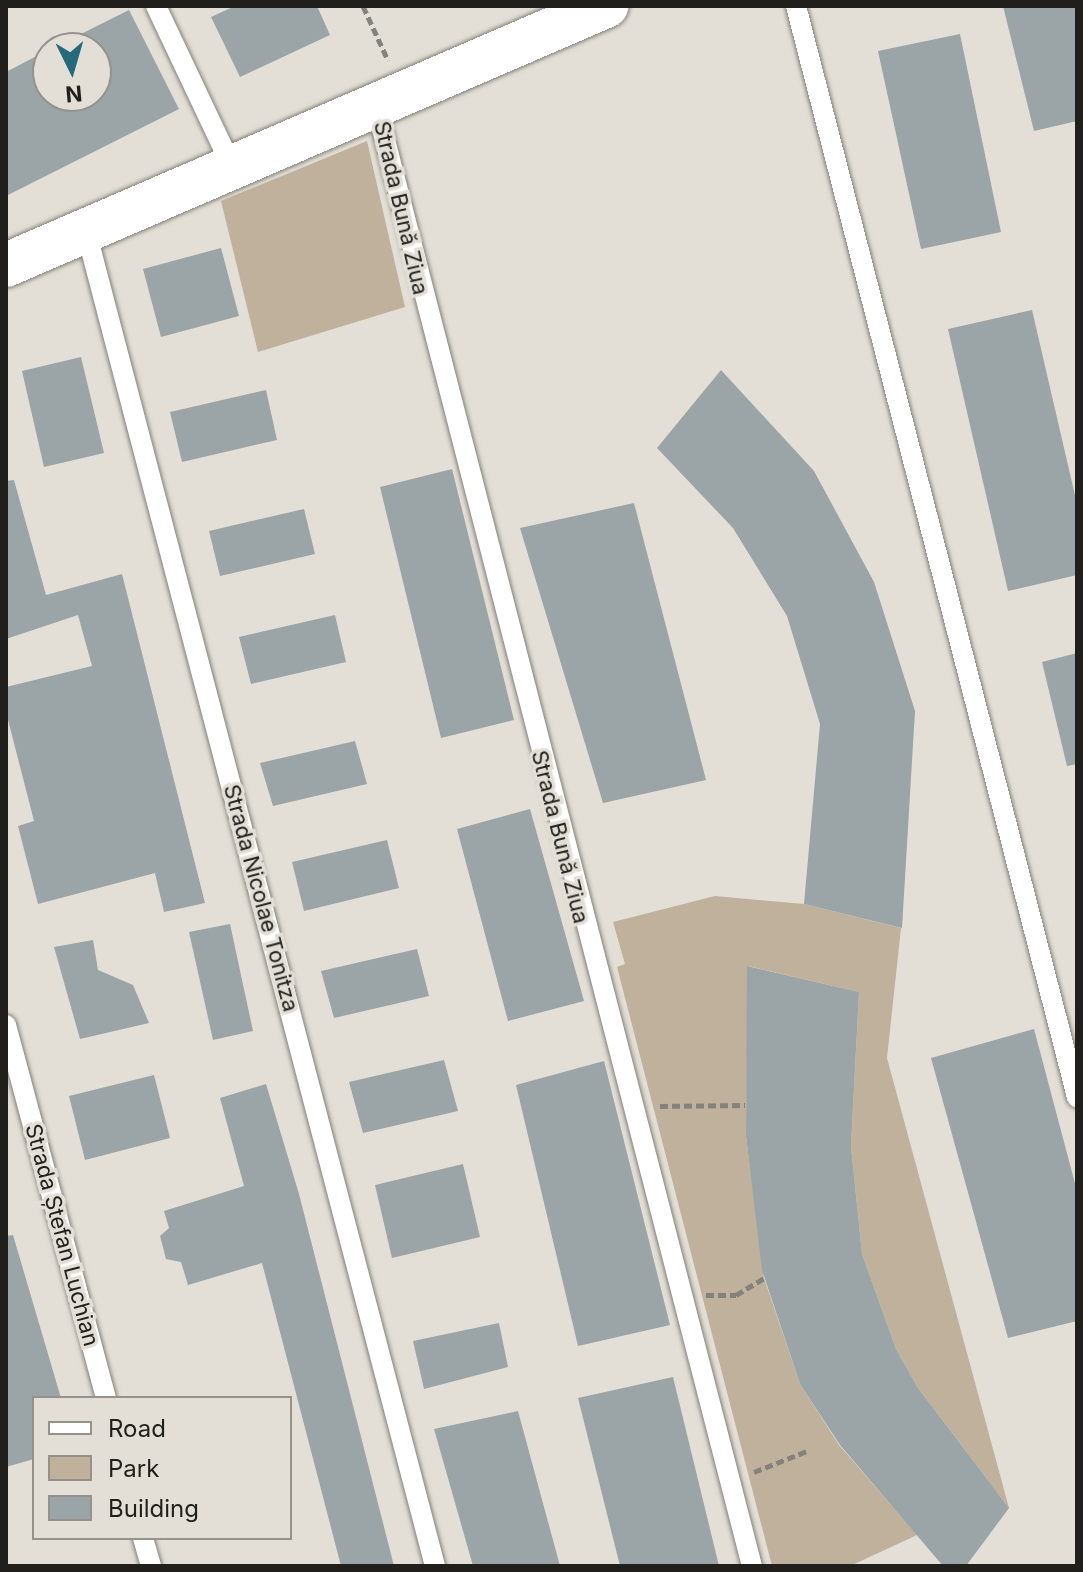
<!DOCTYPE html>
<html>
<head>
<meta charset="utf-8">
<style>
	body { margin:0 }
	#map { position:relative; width:1083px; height:1572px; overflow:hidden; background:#e3dfd7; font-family:Inter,sans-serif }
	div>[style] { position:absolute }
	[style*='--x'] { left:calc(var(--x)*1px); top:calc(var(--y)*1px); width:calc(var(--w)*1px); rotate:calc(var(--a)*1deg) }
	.green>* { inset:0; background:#bfb19b }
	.building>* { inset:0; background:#9ba4a6 }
	.path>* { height:5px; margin-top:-2.5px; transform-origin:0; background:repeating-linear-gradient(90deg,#84827c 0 8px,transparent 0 12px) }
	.roads { filter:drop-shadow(0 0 2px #848079) drop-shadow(0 0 2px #848079) }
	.service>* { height:20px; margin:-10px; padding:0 10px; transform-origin:10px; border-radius:10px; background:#fff }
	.secondary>* { height:44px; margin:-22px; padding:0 22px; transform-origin:22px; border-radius:22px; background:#fff }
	span { translate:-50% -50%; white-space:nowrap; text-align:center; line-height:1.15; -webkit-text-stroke:7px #e3dfd7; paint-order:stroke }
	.street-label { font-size:22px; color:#201f1c }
	.frame { position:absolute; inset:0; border:8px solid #201f1c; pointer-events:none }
	.legend { position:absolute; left:32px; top:1396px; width:260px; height:144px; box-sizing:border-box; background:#e3dfd7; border:2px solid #95928c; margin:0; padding:10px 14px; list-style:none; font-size:24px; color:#201f1c }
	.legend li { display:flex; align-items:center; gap:16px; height:40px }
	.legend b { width:40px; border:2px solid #95928c }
	.north { position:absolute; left:32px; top:32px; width:80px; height:80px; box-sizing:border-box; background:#e3dfd7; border:2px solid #95928c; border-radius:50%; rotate:175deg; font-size:22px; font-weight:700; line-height:32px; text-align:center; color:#201f1c }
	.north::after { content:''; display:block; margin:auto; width:28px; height:36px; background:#25697a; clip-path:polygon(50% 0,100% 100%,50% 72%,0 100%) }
</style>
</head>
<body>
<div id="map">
	<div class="green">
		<div style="clip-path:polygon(367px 141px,405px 307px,258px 352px,221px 201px)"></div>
		<div style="clip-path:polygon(715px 896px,804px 904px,901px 928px,887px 1058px,1009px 1508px,918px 1388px,896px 1349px,862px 1254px,851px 1146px,859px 992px,748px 966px,746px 1136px,764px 1278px,800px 1384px,839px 1445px,917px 1535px,850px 1566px,772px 1566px,617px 967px,625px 964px,613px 922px)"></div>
	</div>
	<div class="building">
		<div style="clip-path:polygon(235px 6px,317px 6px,330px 35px,240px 77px,211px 17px)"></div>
		<div style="clip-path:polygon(1003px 6px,1077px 6px,1077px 121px,1034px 131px)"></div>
		<div style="clip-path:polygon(129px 10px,179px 109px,6px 196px,6px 72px,48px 50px,48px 96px,96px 96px,96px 48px,53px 48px)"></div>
		<div style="clip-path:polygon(960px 34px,1001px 232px,921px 249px,878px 51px)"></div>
		<div style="clip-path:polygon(221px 248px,239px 316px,161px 337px,143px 269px)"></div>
		<div style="clip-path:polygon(1032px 310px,1077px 504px,1077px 575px,1008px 591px,948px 329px)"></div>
		<div style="clip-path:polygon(81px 357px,104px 453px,44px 467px,22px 371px)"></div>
		<div style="clip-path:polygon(721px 370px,814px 471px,874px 582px,915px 711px,902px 928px,804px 904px,820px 724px,787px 616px,733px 528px,657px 448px)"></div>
		<div style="clip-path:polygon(266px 390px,277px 440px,182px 462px,170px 412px)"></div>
		<div style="clip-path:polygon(452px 469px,514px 720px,441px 738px,380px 487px)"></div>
		<div style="clip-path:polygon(14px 480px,46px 595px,122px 574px,205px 903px,164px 912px,155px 873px,38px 904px,18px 826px,34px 821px,6px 712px,6px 687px,92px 666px,78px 615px,6px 639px,6px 481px)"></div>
		<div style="clip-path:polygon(634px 503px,706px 780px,603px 803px,520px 528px)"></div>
		<div style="clip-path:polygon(304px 509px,315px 554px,220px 576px,209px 531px)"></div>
		<div style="clip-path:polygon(335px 615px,346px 662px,251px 684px,239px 637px)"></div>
		<div style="clip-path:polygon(1077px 653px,1077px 764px,1067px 766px,1042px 662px)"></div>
		<div style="clip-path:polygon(355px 741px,367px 784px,273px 806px,260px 763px)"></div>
		<div style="clip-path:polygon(530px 809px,584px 1001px,508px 1021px,457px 829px)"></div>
		<div style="clip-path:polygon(387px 840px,399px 888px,304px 911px,292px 862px)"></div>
		<div style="clip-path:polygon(230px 924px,253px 1031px,213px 1040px,189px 932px)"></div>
		<div style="clip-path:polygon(93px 940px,98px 970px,133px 985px,149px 1023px,80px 1039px,54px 947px)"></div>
		<div style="clip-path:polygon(417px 949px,429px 996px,334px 1018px,321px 971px)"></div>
		<div style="clip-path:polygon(747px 966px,859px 992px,851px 1146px,862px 1254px,896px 1349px,918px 1388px,1009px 1508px,966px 1566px,943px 1566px,840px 1445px,800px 1384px,762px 1270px,746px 1136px)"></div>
		<div style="clip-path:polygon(1034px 1029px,1077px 1191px,1077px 1321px,1008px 1338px,931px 1058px)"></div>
		<div style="clip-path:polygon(444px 1060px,458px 1111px,363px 1133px,349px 1082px)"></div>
		<div style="clip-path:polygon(604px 1061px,670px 1325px,578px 1346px,516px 1085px)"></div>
		<div style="clip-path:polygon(154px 1075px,170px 1138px,85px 1160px,69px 1096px)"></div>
		<div style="clip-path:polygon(266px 1084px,299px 1194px,394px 1566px,341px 1566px,262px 1263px,188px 1285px,181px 1262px,166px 1259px,160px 1236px,169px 1228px,164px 1211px,244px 1186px,220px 1098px)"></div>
		<div style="clip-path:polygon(463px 1164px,480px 1237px,392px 1258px,375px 1185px)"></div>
		<div style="clip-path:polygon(13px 1235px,61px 1398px,34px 1398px,34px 1459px,6px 1467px,6px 1236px)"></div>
		<div style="clip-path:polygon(499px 1323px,508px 1367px,424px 1389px,413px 1341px)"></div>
		<div style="clip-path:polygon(673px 1377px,719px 1566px,620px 1566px,578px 1398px)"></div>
		<div style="clip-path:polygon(518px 1411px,560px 1566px,473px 1566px,434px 1429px)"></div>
	</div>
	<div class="path">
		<div style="--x:363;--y:6;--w:60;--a:65.2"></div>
		<div style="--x:660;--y:1106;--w:85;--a:-0.7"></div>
		<div style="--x:706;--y:1295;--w:30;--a:0"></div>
		<div style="--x:736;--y:1295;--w:33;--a:-31"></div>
		<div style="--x:754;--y:1472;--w:57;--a:-21.6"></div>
	</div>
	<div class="roads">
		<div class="service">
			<div style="--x:156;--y:6;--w:178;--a:64.7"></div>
			<div style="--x:796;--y:6;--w:1127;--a:75.56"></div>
			<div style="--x:376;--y:105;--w:1509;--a:75.57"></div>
			<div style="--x:86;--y:231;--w:1380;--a:75.35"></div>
			<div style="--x:6;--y:1025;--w:386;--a:75"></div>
			<div style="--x:143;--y:1538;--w:29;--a:74"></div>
		</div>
		<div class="secondary">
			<div style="--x:6;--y:265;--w:654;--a:-23.35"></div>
		</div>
	</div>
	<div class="street-label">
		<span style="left:401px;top:208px;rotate:77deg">Strada Bună Ziua</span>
		<span style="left:560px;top:837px;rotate:76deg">Strada Bună Ziua</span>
		<span style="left:261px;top:898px;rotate:75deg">Strada Nicolae Tonitza</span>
		<span style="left:62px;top:1235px;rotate:75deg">Strada Ștefan Luchian</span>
	</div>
	<div class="frame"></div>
	<ul class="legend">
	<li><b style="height:10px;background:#fff"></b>Road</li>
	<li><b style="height:22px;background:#bfb19b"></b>Park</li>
	<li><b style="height:22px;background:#9ba4a6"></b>Building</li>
	</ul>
	<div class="north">N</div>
</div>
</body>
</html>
